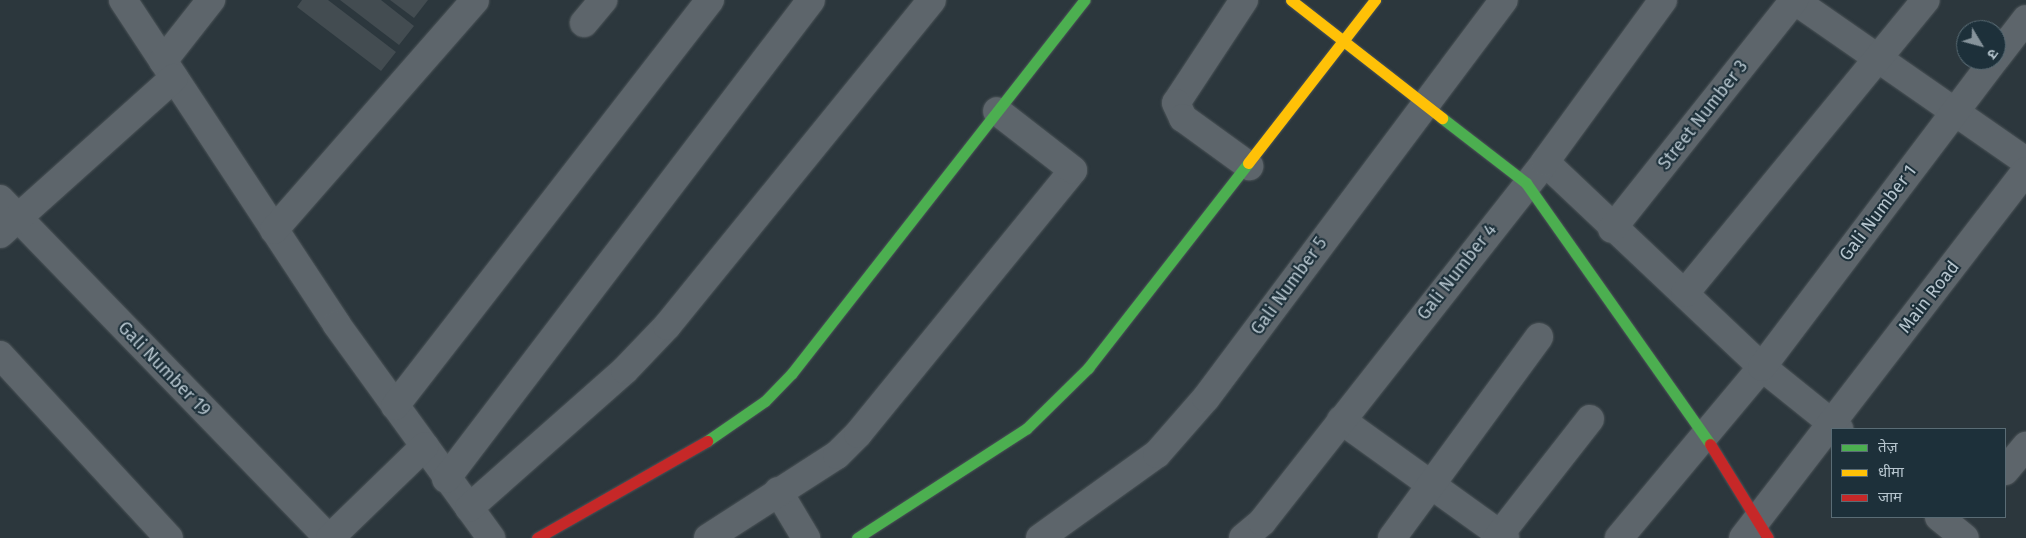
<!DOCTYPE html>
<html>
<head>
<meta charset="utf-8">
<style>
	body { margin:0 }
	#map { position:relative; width:2026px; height:538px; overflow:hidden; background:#2c373d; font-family:"Fira Sans","Noto Sans Devanagari",sans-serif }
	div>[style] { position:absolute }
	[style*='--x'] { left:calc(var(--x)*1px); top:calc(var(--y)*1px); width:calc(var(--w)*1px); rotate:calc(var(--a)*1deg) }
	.building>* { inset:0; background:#434c51 }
	.roads { filter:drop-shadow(0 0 1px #4b5357) drop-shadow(0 0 1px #4b5357) }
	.street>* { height:28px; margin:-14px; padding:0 14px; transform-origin:14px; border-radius:14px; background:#5d656b }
	.fast>* { height:11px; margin:-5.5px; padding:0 5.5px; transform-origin:5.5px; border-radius:5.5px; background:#4caf50 }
	.slow>* { height:11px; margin:-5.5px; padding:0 5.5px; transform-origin:5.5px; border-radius:5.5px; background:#ffc107 }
	.jam>* { height:11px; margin:-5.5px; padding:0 5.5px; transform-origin:5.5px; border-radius:5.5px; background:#c62828 }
	span { translate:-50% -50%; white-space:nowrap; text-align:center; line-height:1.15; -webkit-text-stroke:4px #1d303a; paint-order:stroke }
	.street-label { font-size:18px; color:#b6c5ce }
	.legend { position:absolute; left:1831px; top:428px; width:175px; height:90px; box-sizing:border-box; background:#1d303a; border:1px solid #5a6c75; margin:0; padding:6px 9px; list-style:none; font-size:15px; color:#b6c5ce }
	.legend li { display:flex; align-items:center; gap:10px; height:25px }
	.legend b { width:25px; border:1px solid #5a6c75 }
	.north { position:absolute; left:1956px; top:20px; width:50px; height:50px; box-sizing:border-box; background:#1d303a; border:1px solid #5a6c75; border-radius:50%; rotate:127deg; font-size:14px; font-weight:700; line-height:20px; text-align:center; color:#b6c5ce }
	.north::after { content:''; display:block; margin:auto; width:18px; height:22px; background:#86939b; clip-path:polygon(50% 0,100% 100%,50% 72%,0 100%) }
</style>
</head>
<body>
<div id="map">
	<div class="building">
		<div style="clip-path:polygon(302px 0,328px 0,396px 52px,381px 71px,297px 7px)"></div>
		<div style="clip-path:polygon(340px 0,381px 0,414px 26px,399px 45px)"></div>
		<div style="clip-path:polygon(390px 0,428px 0,414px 18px)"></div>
	</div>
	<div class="roads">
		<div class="street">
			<div style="--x:123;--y:0;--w:389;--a:56.6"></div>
			<div style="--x:337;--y:325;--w:263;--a:54.1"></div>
			<div style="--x:1244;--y:0;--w:123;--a:123.4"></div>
			<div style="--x:1176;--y:103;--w:17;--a:65"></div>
			<div style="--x:1183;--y:118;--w:82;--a:36"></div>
			<div style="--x:1794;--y:0;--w:282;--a:34.8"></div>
			<div style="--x:584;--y:23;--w:30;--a:-50"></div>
			<div style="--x:1996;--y:58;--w:49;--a:-52.4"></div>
			<div style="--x:163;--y:61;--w:78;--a:-51.8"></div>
			<div style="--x:1545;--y:162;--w:299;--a:43.4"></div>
			<div style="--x:1762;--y:367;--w:99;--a:38.8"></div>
			<div style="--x:0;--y:199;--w:472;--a:45.9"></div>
			<div style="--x:1612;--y:229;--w:293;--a:-51.5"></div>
			<div style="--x:274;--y:230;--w:305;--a:-48.8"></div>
			<div style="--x:0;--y:234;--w:234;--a:-41.9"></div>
			<div style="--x:1685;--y:293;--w:379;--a:-50.6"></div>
			<div style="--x:0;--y:355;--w:249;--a:47.3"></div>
			<div style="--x:395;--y:406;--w:514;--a:-52.19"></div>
			<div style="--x:1341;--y:420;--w:202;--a:35.7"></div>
			<div style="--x:2005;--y:471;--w:33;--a:-50"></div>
			<div style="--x:446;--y:479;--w:602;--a:-52.69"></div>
			<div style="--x:778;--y:491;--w:55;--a:59.2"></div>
			<div style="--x:469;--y:508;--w:208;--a:-41.5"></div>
			<div style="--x:625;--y:370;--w:61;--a:-46.3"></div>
			<div style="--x:667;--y:326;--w:420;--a:-50.9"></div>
			<div style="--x:1939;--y:517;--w:33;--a:39"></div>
			<div style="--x:330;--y:538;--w:132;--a:-44.1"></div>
			<div style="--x:708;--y:538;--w:153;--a:-32.8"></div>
			<div style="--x:837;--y:455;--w:30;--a:-45"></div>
			<div style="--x:858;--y:434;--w:340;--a:-50.8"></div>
			<div style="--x:1073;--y:170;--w:96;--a:-142.2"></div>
			<div style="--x:1040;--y:538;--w:144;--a:-35.7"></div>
			<div style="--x:1157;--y:454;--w:74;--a:-48.8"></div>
			<div style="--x:1206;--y:398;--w:497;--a:-53.2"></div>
			<div style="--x:1243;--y:538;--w:25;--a:-40"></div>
			<div style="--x:1262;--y:522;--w:458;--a:-51.8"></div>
			<div style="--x:1545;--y:162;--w:200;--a:-53.9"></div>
			<div style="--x:1392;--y:538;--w:249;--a:-53.8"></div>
			<div style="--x:1497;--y:538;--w:151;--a:-52"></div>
			<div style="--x:1619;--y:538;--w:223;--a:-50.1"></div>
			<div style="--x:1762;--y:367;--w:385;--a:-52.9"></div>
			<div style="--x:1743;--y:538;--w:463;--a:-52.4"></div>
		</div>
		<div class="fast">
			<div style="--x:1442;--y:118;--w:106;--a:37.7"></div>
			<div style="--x:1526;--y:183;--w:319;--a:54.8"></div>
			<div style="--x:707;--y:441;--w:70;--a:-34.6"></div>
			<div style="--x:765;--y:401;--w:39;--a:-46"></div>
			<div style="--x:792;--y:373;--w:474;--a:-51.9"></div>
			<div style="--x:857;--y:538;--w:202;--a:-32.9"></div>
			<div style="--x:1027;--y:428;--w:86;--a:-44.5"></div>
			<div style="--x:1088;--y:368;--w:260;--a:-52"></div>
		</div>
		<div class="slow">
			<div style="--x:1291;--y:0;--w:192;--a:38"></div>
			<div style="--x:1248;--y:163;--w:207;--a:-52.1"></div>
		</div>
		<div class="jam">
			<div style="--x:1710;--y:444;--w:110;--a:58.3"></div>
			<div style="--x:537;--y:538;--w:196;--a:-29.7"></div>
		</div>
	</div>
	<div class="street-label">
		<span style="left:1703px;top:115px;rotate:-52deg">Street Number 3</span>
		<span style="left:1878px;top:213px;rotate:-53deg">Gali Number 1</span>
		<span style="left:1457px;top:272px;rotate:-52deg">Gali Number 4</span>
		<span style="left:1289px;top:286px;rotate:-54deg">Gali Number 5</span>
		<span style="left:1929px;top:297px;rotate:-52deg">Main Road</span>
		<span style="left:164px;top:369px;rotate:46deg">Gali Number 19</span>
	</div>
	<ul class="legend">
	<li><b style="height:6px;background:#4caf50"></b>तेज़</li>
	<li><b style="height:6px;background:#ffc107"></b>धीमा</li>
	<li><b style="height:6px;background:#c62828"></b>जाम</li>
	</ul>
	<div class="north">उ</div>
</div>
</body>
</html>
